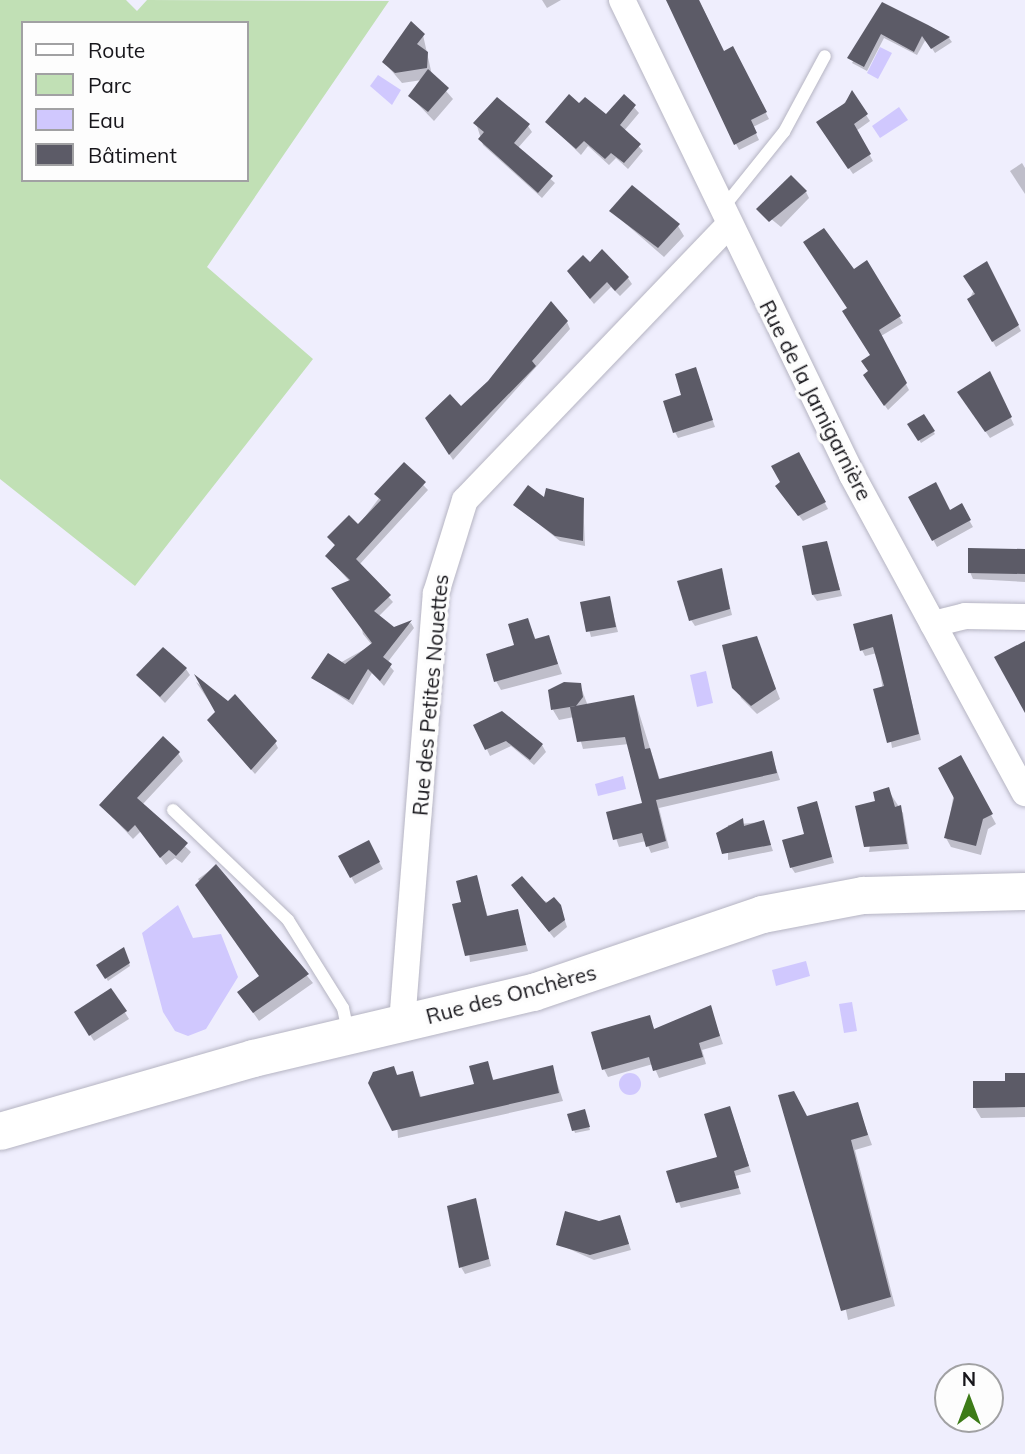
<!DOCTYPE html>
<html>
<head>
<meta charset="utf-8">
<style>
	body { margin:0 }
	#map { position:relative; width:1025px; height:1454px; overflow:hidden; background:#efeefd; font-family:Mulish,sans-serif }
	div>[style] { position:absolute }
	[style*='--x'] { left:calc(var(--x)*1px); top:calc(var(--y)*1px); width:calc(var(--w)*1px); rotate:calc(var(--a)*1deg) }
	.green>* { inset:0; background:#c1e0b5 }
	.water>* { inset:0; background:#d0c8fe }
	.round { border-radius:50% }
	.shadow>* { inset:0; background:#0003 }
	.building>* { inset:0; background:#5c5b67 }
	.roads { filter:drop-shadow(0 0 2px #b5b4c2) drop-shadow(0 0 2px #b5b4c2) }
	.lane>* { height:12px; margin:-6px; padding:0 6px; transform-origin:6px; border-radius:6px; background:#fff }
	.street>* { height:26px; margin:-13px; padding:0 13px; transform-origin:13px; border-radius:13px; background:#fff }
	.secondary>* { height:37px; margin:-18.5px; padding:0 18.5px; transform-origin:18.5px; border-radius:18.5px; background:#fff }
	span { translate:-50% -50%; white-space:nowrap; text-align:center; line-height:1.15; -webkit-text-stroke:7px #fdfdfd; paint-order:stroke }
	.street-label { font-size:21px; color:#17161b }
	.legend { position:absolute; left:21px; top:21px; width:228px; height:161px; box-sizing:border-box; background:#fdfdfd; border:2px solid #a1a1a3; margin:0; padding:9px 12px; list-style:none; font-size:21px; color:#17161b }
	.legend li { display:flex; align-items:center; gap:14px; height:35px }
	.legend b { width:35px; border:2px solid #a1a1a3 }
	.north { position:absolute; left:934px; top:1363px; width:70px; height:70px; box-sizing:border-box; background:#fdfdfd; border:2px solid #a1a1a3; border-radius:50%; rotate:0deg; font-size:19px; font-weight:700; line-height:28px; text-align:center; color:#17161b }
	.north::after { content:''; display:block; margin:auto; width:24px; height:32px; background:#3d7b18; clip-path:polygon(50% 0,100% 100%,50% 72%,0 100%) }
</style>
</head>
<body>
<div id="map">
	<div class="green">
		<div style="clip-path:polygon(evenodd,0 0,126px 0,137px 11px,147px 0,389px 1px,207px 267px,313px 359px,135px 586px,0 479px,0 0,23px 23px,247px 23px,247px 180px,23px 180px,23px 23px)"></div>
	</div>
	<div class="water">
		<div style="clip-path:polygon(880px 47px,892px 53px,878px 79px,867px 73px)"></div>
		<div style="clip-path:polygon(378px 75px,401px 90px,392px 105px,370px 86px)"></div>
		<div style="clip-path:polygon(899px 107px,908px 120px,880px 138px,872px 126px)"></div>
		<div style="clip-path:polygon(706px 671px,713px 703px,697px 707px,690px 675px)"></div>
		<div style="clip-path:polygon(623px 776px,626px 789px,598px 796px,595px 784px)"></div>
		<div style="clip-path:polygon(178px 905px,193px 938px,221px 934px,238px 977px,206px 1029px,188px 1036px,175px 1031px,163px 1012px,142px 933px)"></div>
		<div style="clip-path:polygon(806px 961px,810px 976px,776px 986px,772px 970px)"></div>
		<div style="clip-path:polygon(852px 1002px,857px 1031px,844px 1033px,839px 1004px)"></div>
		<div class="round" style="left:619px;top:1073px;width:22px;height:22px"></div>
	</div>
	<div class="shadow">
		<div style="clip-path:polygon(542px 0,561px 0,547px 8px)"></div>
		<div style="clip-path:polygon(666px 0,699px 0,724px 53px,736px 55px,769px 119px,753px 127px,759px 140px,739px 150px,697px 66px,703px 63px)"></div>
		<div style="clip-path:polygon(882px 4px,949px 38px,952px 42px,935px 53px,926px 39px,917px 55px,884px 38px,867px 71px,852px 63px)"></div>
		<div style="clip-path:polygon(423px 35px,432px 75px,453px 99px,434px 121px,410px 96px,422px 80px,402px 83px,384px 62px)"></div>
		<div style="clip-path:polygon(852px 94px,870px 121px,856px 131px,873px 161px,853px 174px,822px 129px)"></div>
		<div style="clip-path:polygon(624px 96px,639px 113px,624px 131px,643px 151px,628px 169px,616px 158px,609px 165px,588px 146px,581px 155px,547px 122px,580px 105px,606px 117px)"></div>
		<div style="clip-path:polygon(476px 123px,528px 126px,532px 132px,517px 149px,555px 183px,542px 198px,483px 145px)"></div>
		<div style="clip-path:polygon(1022px 163px,1025px 168px,1025px 194px,1010px 171px)"></div>
		<div style="clip-path:polygon(806px 192px,809px 198px,781px 227px,759px 209px)"></div>
		<div style="clip-path:polygon(611px 211px,678px 226px,684px 236px,664px 257px)"></div>
		<div style="clip-path:polygon(866px 262px,903px 323px,881px 336px,909px 390px,888px 410px,868px 381px,872px 356px,849px 309px,853px 271px)"></div>
		<div style="clip-path:polygon(987px 263px,1021px 331px,996px 347px,969px 300px)"></div>
		<div style="clip-path:polygon(590px 265px,628px 278px,632px 284px,620px 296px,611px 287px,594px 304px,573px 278px)"></div>
		<div style="clip-path:polygon(567px 322px,570px 329px,453px 460px,427px 419px,461px 408px)"></div>
		<div style="clip-path:polygon(695px 369px,715px 427px,678px 438px,675px 432px)"></div>
		<div style="clip-path:polygon(993px 380px,1014px 425px,990px 438px,963px 399px)"></div>
		<div style="clip-path:polygon(923px 416px,935px 434px,921px 443px,910px 425px)"></div>
		<div style="clip-path:polygon(799px 454px,828px 509px,803px 521px,781px 492px)"></div>
		<div style="clip-path:polygon(404px 465px,428px 490px,359px 565px,393px 602px,378px 617px,393px 629px,411px 623px,414px 628px,387px 663px,394px 671px,384px 686px,372px 673px,353px 705px,313px 678px,372px 645px,363px 634px,350px 582px,327px 556px,336px 547px,329px 538px,358px 526px)"></div>
		<div style="clip-path:polygon(911px 498px,950px 512px,961px 506px,973px 527px,937px 547px)"></div>
		<div style="clip-path:polygon(545px 499px,583px 499px,585px 546px,560px 541px,515px 505px)"></div>
		<div style="clip-path:polygon(826px 543px,842px 596px,817px 601px,813px 595px)"></div>
		<div style="clip-path:polygon(1025px 550px,1025px 582px,973px 579px,970px 572px)"></div>
		<div style="clip-path:polygon(721px 570px,732px 615px,695px 626px,691px 620px)"></div>
		<div style="clip-path:polygon(609px 598px,618px 632px,591px 637px,582px 603px)"></div>
		<div style="clip-path:polygon(891px 616px,921px 740px,892px 748px,877px 653px,865px 656px,862px 650px)"></div>
		<div style="clip-path:polygon(527px 620px,536px 640px,548px 637px,562px 674px,501px 690px,496px 681px)"></div>
		<div style="clip-path:polygon(756px 638px,780px 699px,757px 714px,741px 698px,724px 646px)"></div>
		<div style="clip-path:polygon(186px 669px,190px 675px,165px 703px,139px 676px)"></div>
		<div style="clip-path:polygon(196px 682px,275px 742px,278px 748px,255px 774px,212px 725px,217px 713px)"></div>
		<div style="clip-path:polygon(580px 685px,588px 706px,634px 697px,660px 780px,771px 753px,780px 780px,659px 808px,669px 848px,651px 853px,646px 841px,619px 847px,608px 814px,644px 804px,629px 744px,583px 749px,574px 717px,559px 720px,553px 710px)"></div>
		<div style="clip-path:polygon(476px 726px,542px 745px,546px 752px,534px 765px,511px 746px,490px 756px)"></div>
		<div style="clip-path:polygon(178px 753px,183px 761px,142px 805px,191px 852px,182px 863px,175px 858px,166px 865px,141px 831px,133px 839px,101px 805px)"></div>
		<div style="clip-path:polygon(960px 758px,996px 824px,988px 829px,981px 855px,951px 847px,946px 838px)"></div>
		<div style="clip-path:polygon(888px 790px,903px 813px,909px 849px,869px 852px,877px 802px)"></div>
		<div style="clip-path:polygon(816px 803px,834px 863px,795px 873px,791px 867px)"></div>
		<div style="clip-path:polygon(763px 822px,773px 851px,728px 860px,728px 825px)"></div>
		<div style="clip-path:polygon(368px 842px,383px 869px,355px 884px,340px 857px)"></div>
		<div style="clip-path:polygon(216px 866px,313px 983px,259px 1021px,245px 1001px,261px 977px,198px 879px)"></div>
		<div style="clip-path:polygon(476px 878px,488px 917px,517px 911px,528px 951px,470px 962px,464px 904px)"></div>
		<div style="clip-path:polygon(517px 892px,560px 906px,567px 927px,554px 938px)"></div>
		<div style="clip-path:polygon(123px 949px,130px 966px,108px 981px,98px 965px)"></div>
		<div style="clip-path:polygon(111px 990px,129px 1019px,94px 1041px,76px 1013px)"></div>
		<div style="clip-path:polygon(710px 1007px,723px 1044px,702px 1050px,706px 1064px,659px 1078px,653px 1064px,608px 1077px,604px 1069px,649px 1017px,655px 1031px)"></div>
		<div style="clip-path:polygon(487px 1063px,494px 1081px,552px 1067px,563px 1101px,398px 1138px,393px 1068px,398px 1077px,412px 1073px,422px 1099px,476px 1085px)"></div>
		<div style="clip-path:polygon(1025px 1075px,1025px 1117px,981px 1118px,975px 1108px)"></div>
		<div style="clip-path:polygon(857px 1104px,872px 1145px,855px 1150px,895px 1306px,848px 1320px,807px 1118px)"></div>
		<div style="clip-path:polygon(585px 1114px,590px 1130px,575px 1133px,569px 1115px)"></div>
		<div style="clip-path:polygon(732px 1114px,751px 1172px,735px 1176px,741px 1194px,681px 1208px,668px 1172px,719px 1159px)"></div>
		<div style="clip-path:polygon(475px 1200px,491px 1266px,465px 1274px,461px 1267px)"></div>
		<div style="clip-path:polygon(620px 1217px,631px 1250px,594px 1260px,558px 1244px)"></div>
	</div>
	<div class="building">
		<div style="clip-path:polygon(666px 0,699px 0,724px 51px,733px 46px,767px 112px,751px 120px,757px 133px,734px 145px)"></div>
		<div style="clip-path:polygon(882px 2px,928px 25px,950px 37px,931px 49px,922px 36px,914px 52px,881px 34px,864px 67px,847px 58px)"></div>
		<div style="clip-path:polygon(411px 21px,425px 34px,417px 44px,428px 52px,427px 68px,395px 73px,382px 62px)"></div>
		<div style="clip-path:polygon(428px 69px,449px 88px,428px 112px,408px 96px)"></div>
		<div style="clip-path:polygon(852px 90px,868px 114px,854px 124px,871px 154px,848px 169px,816px 122px,845px 103px)"></div>
		<div style="clip-path:polygon(569px 94px,579px 103px,585px 97px,606px 114px,624px 94px,636px 105px,620px 125px,641px 144px,624px 163px,611px 153px,605px 159px,584px 141px,576px 149px,545px 122px)"></div>
		<div style="clip-path:polygon(497px 97px,530px 124px,514px 143px,553px 176px,538px 193px,478px 139px,484px 132px,473px 123px)"></div>
		<div style="clip-path:polygon(791px 175px,807px 191px,769px 222px,756px 209px)"></div>
		<div style="clip-path:polygon(632px 185px,680px 224px,658px 248px,609px 211px)"></div>
		<div style="clip-path:polygon(824px 228px,854px 269px,867px 260px,901px 316px,879px 330px,907px 383px,884px 406px,863px 375px,868px 371px,861px 361px,870px 355px,842px 311px,847px 308px,803px 242px)"></div>
		<div style="clip-path:polygon(602px 249px,629px 277px,615px 291px,607px 282px,590px 299px,567px 271px,583px 255px,590px 262px)"></div>
		<div style="clip-path:polygon(987px 261px,1019px 325px,992px 342px,967px 299px,975px 294px,963px 276px)"></div>
		<div style="clip-path:polygon(551px 301px,568px 321px,532px 361px,536px 366px,449px 455px,425px 418px,450px 394px,461px 406px,488px 381px)"></div>
		<div style="clip-path:polygon(696px 367px,713px 420px,673px 433px,663px 401px,681px 395px,675px 374px)"></div>
		<div style="clip-path:polygon(990px 371px,1012px 417px,985px 432px,957px 392px)"></div>
		<div style="clip-path:polygon(924px 414px,935px 431px,918px 441px,907px 424px)"></div>
		<div style="clip-path:polygon(799px 452px,826px 502px,798px 516px,775px 486px,780px 482px,771px 466px)"></div>
		<div style="clip-path:polygon(404px 462px,426px 482px,356px 559px,391px 595px,374px 611px,394px 627px,412px 620px,383px 657px,392px 664px,380px 681px,368px 669px,349px 700px,311px 678px,328px 653px,345px 664px,372px 643px,331px 588px,350px 580px,325px 556px,335px 545px,327px 537px,349px 515px,358px 524px,381px 500px,374px 494px)"></div>
		<div style="clip-path:polygon(936px 482px,950px 510px,962px 503px,971px 520px,932px 541px,908px 497px)"></div>
		<div style="clip-path:polygon(528px 485px,544px 497px,546px 488px,584px 498px,583px 541px,555px 536px,513px 505px)"></div>
		<div style="clip-path:polygon(827px 541px,840px 590px,812px 595px,802px 546px)"></div>
		<div style="clip-path:polygon(968px 548px,1025px 549px,1025px 574px,968px 573px)"></div>
		<div style="clip-path:polygon(722px 568px,730px 609px,689px 621px,677px 581px)"></div>
		<div style="clip-path:polygon(610px 596px,616px 627px,586px 632px,580px 602px)"></div>
		<div style="clip-path:polygon(892px 614px,919px 734px,887px 743px,873px 689px,884px 686px,873px 647px,860px 651px,853px 624px)"></div>
		<div style="clip-path:polygon(528px 618px,535px 639px,549px 635px,558px 664px,494px 682px,486px 654px,514px 645px,508px 624px)"></div>
		<div style="clip-path:polygon(757px 636px,776px 689px,751px 706px,732px 688px,722px 645px)"></div>
		<div style="clip-path:polygon(1025px 641px,1025px 713px,994px 657px)"></div>
		<div style="clip-path:polygon(163px 647px,187px 668px,160px 697px,136px 675px)"></div>
		<div style="clip-path:polygon(194px 674px,228px 701px,235px 694px,277px 741px,251px 770px,207px 720px,215px 712px)"></div>
		<div style="clip-path:polygon(564px 682px,581px 683px,583px 697px,576px 706px,551px 710px,548px 690px)"></div>
		<div style="clip-path:polygon(634px 695px,645px 749px,650px 748px,659px 779px,772px 751px,777px 773px,656px 800px,666px 841px,646px 847px,642px 833px,613px 840px,606px 812px,642px 803px,625px 737px,577px 742px,570px 707px)"></div>
		<div style="clip-path:polygon(502px 711px,543px 744px,530px 760px,506px 741px,485px 750px,473px 725px)"></div>
		<div style="clip-path:polygon(163px 736px,180px 752px,137px 798px,188px 843px,176px 856px,169px 850px,160px 858px,135px 825px,128px 832px,99px 805px)"></div>
		<div style="clip-path:polygon(961px 755px,993px 814px,983px 819px,976px 846px,944px 838px,954px 798px,938px 768px)"></div>
		<div style="clip-path:polygon(889px 787px,895px 807px,901px 805px,907px 844px,864px 847px,855px 806px,875px 801px,873px 792px)"></div>
		<div style="clip-path:polygon(817px 801px,832px 857px,790px 868px,782px 840px,804px 834px,797px 807px)"></div>
		<div style="clip-path:polygon(743px 818px,744px 826px,764px 820px,771px 845px,722px 854px,716px 833px)"></div>
		<div style="clip-path:polygon(369px 840px,380px 862px,350px 878px,338px 856px)"></div>
		<div style="clip-path:polygon(216px 864px,309px 974px,253px 1013px,237px 992px,259px 976px,195px 885px)"></div>
		<div style="clip-path:polygon(477px 875px,487px 916px,518px 909px,526px 945px,465px 956px,452px 904px,461px 902px,456px 881px)"></div>
		<div style="clip-path:polygon(522px 876px,546px 903px,554px 897px,561px 905px,565px 920px,549px 932px,511px 885px)"></div>
		<div style="clip-path:polygon(124px 947px,130px 963px,105px 979px,96px 965px)"></div>
		<div style="clip-path:polygon(111px 988px,127px 1011px,89px 1036px,74px 1012px)"></div>
		<div style="clip-path:polygon(711px 1005px,720px 1036px,699px 1043px,703px 1057px,653px 1071px,649px 1057px,602px 1070px,591px 1032px,650px 1015px,654px 1029px)"></div>
		<div style="clip-path:polygon(488px 1061px,493px 1080px,553px 1065px,559px 1093px,392px 1131px,368px 1083px,373px 1072px,394px 1066px,397px 1075px,413px 1071px,420px 1097px,474px 1084px,469px 1066px)"></div>
		<div style="clip-path:polygon(1005px 1073px,1025px 1073px,1025px 1107px,973px 1108px,973px 1081px,1005px 1081px)"></div>
		<div style="clip-path:polygon(794px 1091px,807px 1116px,858px 1102px,868px 1135px,851px 1140px,891px 1297px,841px 1311px,778px 1095px)"></div>
		<div style="clip-path:polygon(730px 1106px,749px 1166px,734px 1171px,739px 1188px,676px 1203px,666px 1171px,717px 1157px,704px 1114px)"></div>
		<div style="clip-path:polygon(585px 1109px,590px 1127px,572px 1131px,567px 1114px)"></div>
		<div style="clip-path:polygon(476px 1198px,489px 1259px,459px 1268px,447px 1206px)"></div>
		<div style="clip-path:polygon(565px 1211px,599px 1221px,620px 1215px,629px 1244px,590px 1255px,556px 1245px)"></div>
	</div>
	<div class="roads">
		<div class="lane">
			<div style="--x:722;--y:209;--w:99;--a:-51.2"></div>
			<div style="--x:784;--y:132;--w:86;--a:-61.7"></div>
			<div style="--x:173;--y:810;--w:159;--a:43.7"></div>
			<div style="--x:288;--y:920;--w:104;--a:58"></div>
			<div style="--x:343;--y:1008;--w:25;--a:78"></div>
		</div>
		<div class="street">
			<div style="--x:622;--y:0;--w:528;--a:64.16"></div>
			<div style="--x:852;--y:475;--w:362;--a:61.5"></div>
			<div style="--x:933;--y:624;--w:33;--a:-14"></div>
			<div style="--x:965;--y:616;--w:60;--a:1"></div>
			<div style="--x:402;--y:1023;--w:431;--a:-85.5"></div>
			<div style="--x:436;--y:593;--w:97;--a:-72.7"></div>
			<div style="--x:465;--y:500;--w:381;--a:-46.2"></div>
		</div>
		<div class="secondary">
			<div style="--x:0;--y:1131;--w:263;--a:-16.1"></div>
			<div style="--x:253;--y:1058;--w:288;--a:-13.3"></div>
			<div style="--x:533;--y:992;--w:242;--a:-18.8"></div>
			<div style="--x:762;--y:914;--w:103;--a:-10.7"></div>
			<div style="--x:863;--y:895;--w:162;--a:-1.4"></div>
		</div>
	</div>
	<div class="street-label">
		<span style="left:816px;top:400px;rotate:63deg">Rue de la Jarnigarnière</span>
		<span style="left:430px;top:695px;rotate:-85deg">Rue des Petites Nouettes</span>
		<span style="left:511px;top:994px;rotate:-15deg">Rue des Onchères</span>
	</div>
	<ul class="legend">
	<li><b style="height:9px;background:#fff"></b>Route</li>
	<li><b style="height:19px;background:#c1e0b5"></b>Parc</li>
	<li><b style="height:19px;background:#d0c8fe"></b>Eau</li>
	<li><b style="height:19px;background:#5c5b67"></b>Bâtiment</li>
	</ul>
	<div class="north">N</div>
</div>
</body>
</html>
